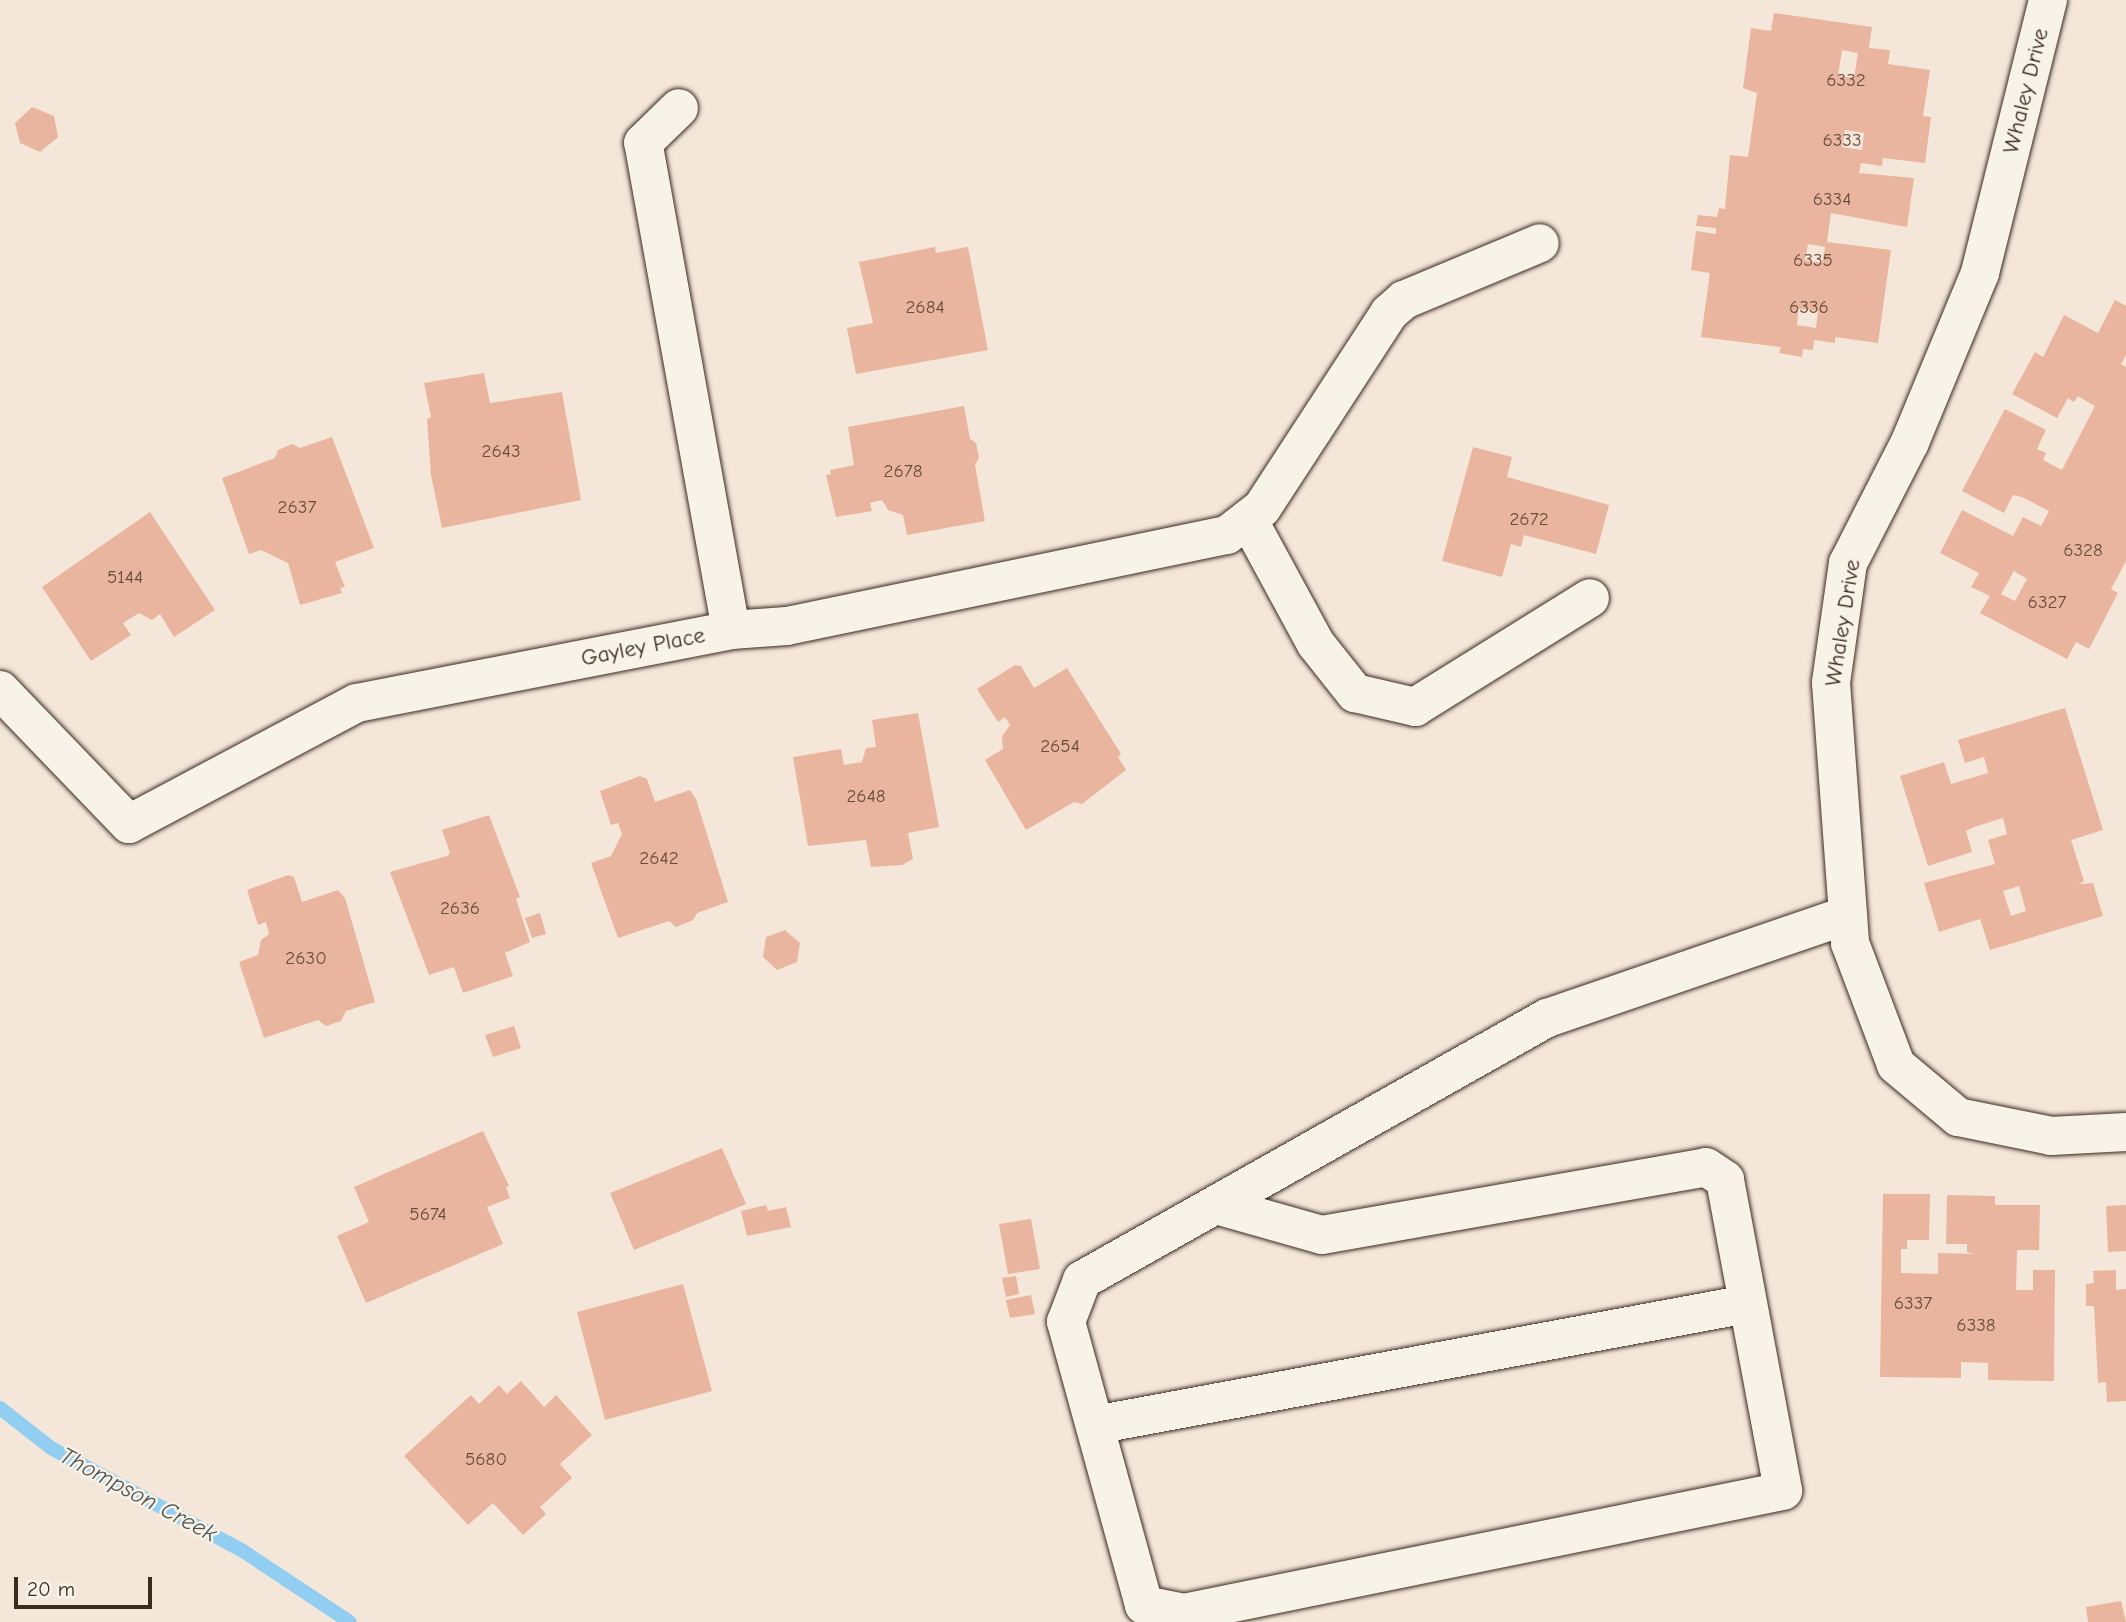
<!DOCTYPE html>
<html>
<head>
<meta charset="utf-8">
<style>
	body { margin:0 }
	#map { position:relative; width:2126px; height:1622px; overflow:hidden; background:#f4e7d9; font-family:"Comic Neue",sans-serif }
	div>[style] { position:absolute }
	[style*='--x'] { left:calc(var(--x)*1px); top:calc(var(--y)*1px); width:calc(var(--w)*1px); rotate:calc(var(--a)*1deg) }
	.stream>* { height:14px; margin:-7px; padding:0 7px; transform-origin:7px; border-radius:7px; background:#92cef2 }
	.building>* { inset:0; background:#eab59e }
	.roads { filter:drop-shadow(0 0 2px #3b2a1e) drop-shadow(0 0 2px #3b2a1e) }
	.minor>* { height:38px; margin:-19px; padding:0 19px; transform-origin:19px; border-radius:19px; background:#f7f3e8 }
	span { translate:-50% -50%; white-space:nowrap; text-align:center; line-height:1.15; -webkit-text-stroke:5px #f7f3e8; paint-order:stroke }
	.number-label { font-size:19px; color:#674d3e }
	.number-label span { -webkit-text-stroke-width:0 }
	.street-label { font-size:23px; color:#3b2a1e }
	.water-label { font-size:24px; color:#515353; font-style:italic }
	.scale { position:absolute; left:14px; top:1577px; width:138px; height:32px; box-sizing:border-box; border:4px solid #3b2a1e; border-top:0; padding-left:9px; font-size:21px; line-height:24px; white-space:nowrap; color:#3b2a1e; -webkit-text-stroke:5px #f7f3e8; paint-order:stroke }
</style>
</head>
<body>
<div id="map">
	<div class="stream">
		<div style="--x:0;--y:1408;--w:65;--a:38.1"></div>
		<div style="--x:51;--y:1448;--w:218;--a:28.2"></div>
		<div style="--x:243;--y:1551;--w:128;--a:33.6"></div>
	</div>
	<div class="building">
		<div style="clip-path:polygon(evenodd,1774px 13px,1872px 27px,1869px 48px,1890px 50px,1888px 64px,1930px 70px,1923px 116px,1931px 117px,1925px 163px,1883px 158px,1882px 166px,1861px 163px,1859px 173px,1914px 178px,1907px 227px,1831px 213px,1827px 242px,1891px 250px,1878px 343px,1835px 337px,1835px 343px,1814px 340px,1813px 350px,1803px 349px,1802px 357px,1779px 353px,1781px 347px,1701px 337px,1710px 273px,1691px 270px,1696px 231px,1716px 234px,1716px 228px,1696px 226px,1698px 215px,1717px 217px,1719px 208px,1725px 209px,1730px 155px,1748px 157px,1757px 93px,1743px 88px,1751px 28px,1771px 31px,1774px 13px,1842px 50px,1858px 53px,1854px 78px,1838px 76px,1842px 50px,1774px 13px,1845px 130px,1864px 133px,1862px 150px,1842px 147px,1845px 130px,1774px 13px,1808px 244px,1825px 247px,1822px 263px,1805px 260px,1808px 244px,1774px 13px,1798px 309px,1818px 311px,1816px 328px,1797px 325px,1798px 309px)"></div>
		<div style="clip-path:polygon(32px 107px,54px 116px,58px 137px,40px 152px,20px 143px,15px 123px)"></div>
		<div style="clip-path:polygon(935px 247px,936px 253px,968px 247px,988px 350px,856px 374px,847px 328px,873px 323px,859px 262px)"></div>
		<div style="clip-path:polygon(evenodd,2115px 300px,2126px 306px,2126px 355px,2121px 364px,2126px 367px,2126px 561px,2111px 589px,2118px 593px,2089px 649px,2076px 642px,2067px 659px,1980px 613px,1990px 596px,1971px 587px,1979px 573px,1940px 553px,1962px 510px,2013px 536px,2023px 517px,2041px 526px,2049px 511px,2022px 497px,2013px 495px,2004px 513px,1962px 491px,2005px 409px,2046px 430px,2037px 449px,2046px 453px,2043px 460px,2062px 470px,2095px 406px,2078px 396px,2074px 402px,2068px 398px,2057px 418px,2012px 394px,2035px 352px,2043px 357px,2064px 315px,2098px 333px,2115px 300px,2014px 571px,2027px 579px,2015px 601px,2001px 594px,2014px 571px)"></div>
		<div style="clip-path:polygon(484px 373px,490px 403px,562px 392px,581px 500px,442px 528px,431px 475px,427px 419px,431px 417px,424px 383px)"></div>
		<div style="clip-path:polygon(964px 406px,970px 439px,976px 443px,979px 458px,975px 465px,985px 521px,907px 535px,903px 515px,888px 510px,882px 500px,870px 503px,872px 511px,836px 517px,826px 475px,831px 474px,830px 470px,854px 465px,848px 427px)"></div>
		<div style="clip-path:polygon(332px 437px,374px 548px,335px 562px,345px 587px,340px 588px,342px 593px,300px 605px,288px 563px,261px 550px,249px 554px,222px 478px,275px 458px,278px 450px,292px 444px,300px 448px)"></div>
		<div style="clip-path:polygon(1473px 447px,1512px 457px,1507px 477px,1609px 505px,1596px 554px,1524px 535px,1521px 547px,1511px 544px,1502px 577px,1442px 561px)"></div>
		<div style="clip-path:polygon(150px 512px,215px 610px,174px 637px,160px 614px,152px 620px,139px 613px,123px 623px,131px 635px,91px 661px,42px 587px)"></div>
		<div style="clip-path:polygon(1015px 665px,1021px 666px,1034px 688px,1067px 668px,1121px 754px,1118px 757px,1126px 770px,1082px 804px,1074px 802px,1026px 830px,985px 760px,1003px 749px,1002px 736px,1010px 725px,1005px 717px,998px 722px,977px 689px)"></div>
		<div style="clip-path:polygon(evenodd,2065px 708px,2103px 830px,2071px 840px,2084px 881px,2079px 884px,2093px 883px,2103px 916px,1990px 950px,1980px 919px,1939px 932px,1924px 883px,1995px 864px,1988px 840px,2007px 834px,2003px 818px,1974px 827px,1966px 831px,1972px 852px,1928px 866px,1900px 776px,1944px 762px,1951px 784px,1988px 773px,1984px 757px,1965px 763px,1958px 740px,2065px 708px,2019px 886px,2026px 911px,2011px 916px,2003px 891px,2019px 886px)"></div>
		<div style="clip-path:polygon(918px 713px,939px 827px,908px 833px,913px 859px,902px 865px,871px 867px,866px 840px,808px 846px,793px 757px,841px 749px,844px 765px,862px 762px,866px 748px,876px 747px,872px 720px)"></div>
		<div style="clip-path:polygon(640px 776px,647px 779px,655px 802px,690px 790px,696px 799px,728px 902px,697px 913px,693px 920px,676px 927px,669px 921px,618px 938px,591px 863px,611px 856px,622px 834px,618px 823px,611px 825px,600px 791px)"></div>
		<div style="clip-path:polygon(489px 815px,520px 897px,516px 899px,530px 942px,505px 953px,513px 976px,463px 993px,454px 967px,429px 975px,390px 872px,447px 856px,450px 853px,442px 830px)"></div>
		<div style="clip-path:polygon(288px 875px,294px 877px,302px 902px,338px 890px,345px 898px,375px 1002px,346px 1011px,341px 1021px,326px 1026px,318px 1020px,264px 1038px,239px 962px,258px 955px,261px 940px,269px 934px,266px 922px,258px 925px,247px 890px)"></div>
		<div style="clip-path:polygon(540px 913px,546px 934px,532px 938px,525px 918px)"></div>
		<div style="clip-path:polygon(785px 930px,800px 943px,797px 962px,777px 970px,763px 957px,766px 937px)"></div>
		<div style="clip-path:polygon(514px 1026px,521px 1048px,493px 1057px,485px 1035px)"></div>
		<div style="clip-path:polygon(483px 1131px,509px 1186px,506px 1187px,510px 1198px,487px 1207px,503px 1244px,366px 1303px,337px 1236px,369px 1222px,354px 1187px)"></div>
		<div style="clip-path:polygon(722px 1148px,746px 1204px,634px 1250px,610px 1193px)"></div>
		<div style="clip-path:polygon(1883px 1194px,1930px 1194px,1929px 1240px,1907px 1240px,1907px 1249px,1901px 1249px,1901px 1273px,1938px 1274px,1938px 1253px,1974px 1254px,1967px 1252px,1967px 1244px,1946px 1244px,1947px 1195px,1995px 1196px,1995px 1205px,2040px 1205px,2039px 1250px,2017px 1250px,2016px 1290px,2033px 1290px,2033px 1270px,2055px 1270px,2054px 1381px,1988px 1380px,1988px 1363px,1961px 1362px,1961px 1378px,1880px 1377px)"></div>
		<div style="clip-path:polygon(766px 1205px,768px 1211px,786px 1207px,791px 1227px,747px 1236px,741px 1211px)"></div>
		<div style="clip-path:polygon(2126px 1205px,2126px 1251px,2108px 1252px,2106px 1206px)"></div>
		<div style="clip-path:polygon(1031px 1219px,1040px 1269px,1008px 1274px,999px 1224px)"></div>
		<div style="clip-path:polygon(2116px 1270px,2116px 1290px,2126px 1289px,2126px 1401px,2107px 1402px,2106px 1382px,2098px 1383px,2094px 1306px,2086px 1306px,2086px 1284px,2094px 1283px,2093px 1271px)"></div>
		<div style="clip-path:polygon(1016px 1276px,1019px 1294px,1006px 1297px,1002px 1278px)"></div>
		<div style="clip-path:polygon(683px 1284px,712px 1391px,605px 1420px,577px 1312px)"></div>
		<div style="clip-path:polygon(1031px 1295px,1035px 1314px,1010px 1318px,1006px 1300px)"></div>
		<div style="clip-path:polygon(521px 1381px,544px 1407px,556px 1395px,592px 1435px,560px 1464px,572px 1478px,540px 1507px,546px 1514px,523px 1535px,493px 1503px,468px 1525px,404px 1456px,471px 1395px,479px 1404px,499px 1385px,507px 1394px)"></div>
		<div style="clip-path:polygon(2121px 1601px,2126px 1622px,2088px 1622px,2086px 1607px)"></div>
	</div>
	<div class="roads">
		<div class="minor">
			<div style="--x:2048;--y:0;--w:281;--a:104"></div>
			<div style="--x:1980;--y:273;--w:183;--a:112.5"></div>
			<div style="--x:1910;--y:442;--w:136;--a:117.1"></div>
			<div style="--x:1848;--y:563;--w:121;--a:98.1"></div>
			<div style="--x:1831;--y:683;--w:261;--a:85.8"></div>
			<div style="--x:1850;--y:943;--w:130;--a:69.3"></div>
			<div style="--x:1896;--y:1065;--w:81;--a:40"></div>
			<div style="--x:1958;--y:1117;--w:95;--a:11.5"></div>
			<div style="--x:2051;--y:1136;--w:75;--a:-3.1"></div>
			<div style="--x:1248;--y:519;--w:142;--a:61.5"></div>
			<div style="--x:1316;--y:644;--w:63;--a:51.5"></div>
			<div style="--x:1355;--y:693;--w:62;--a:13.1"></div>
			<div style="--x:1415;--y:707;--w:206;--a:-31.9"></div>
			<div style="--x:731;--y:630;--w:56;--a:-4.1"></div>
			<div style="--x:787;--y:626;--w:449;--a:-11.7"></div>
			<div style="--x:1227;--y:535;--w:44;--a:-37.6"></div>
			<div style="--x:1262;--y:508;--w:233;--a:-56.9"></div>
			<div style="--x:1389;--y:313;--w:20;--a:-41"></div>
			<div style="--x:1404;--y:300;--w:147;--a:-22.7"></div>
			<div style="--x:0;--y:690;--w:186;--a:46.1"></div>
			<div style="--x:129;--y:824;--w:258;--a:-28"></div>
			<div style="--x:357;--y:703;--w:381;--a:-11"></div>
			<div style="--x:731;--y:630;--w:495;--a:-100.2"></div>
			<div style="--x:643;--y:143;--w:50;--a:-44.2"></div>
			<div style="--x:1216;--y:1205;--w:110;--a:15.8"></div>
			<div style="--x:1322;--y:1235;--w:390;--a:-10"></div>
			<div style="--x:1706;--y:1167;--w:23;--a:34"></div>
			<div style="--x:1725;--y:1180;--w:316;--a:79.4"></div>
			<div style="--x:1783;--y:1491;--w:611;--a:168.49"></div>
			<div style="--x:1184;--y:1613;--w:41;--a:-168.7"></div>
			<div style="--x:1144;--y:1605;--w:294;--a:-105.4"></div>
			<div style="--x:1066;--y:1322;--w:45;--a:-69.1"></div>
			<div style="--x:1082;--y:1280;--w:534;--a:-29.4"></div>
			<div style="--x:1547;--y:1018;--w:318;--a:-18.9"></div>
			<div style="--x:1095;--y:1425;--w:663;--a:-10.51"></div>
		</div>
	</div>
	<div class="number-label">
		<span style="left:1846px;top:81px">6332</span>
		<span style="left:1842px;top:141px">6333</span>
		<span style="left:1832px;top:200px">6334</span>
		<span style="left:1813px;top:261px">6335</span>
		<span style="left:925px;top:308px">2684</span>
		<span style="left:1809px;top:308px">6336</span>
		<span style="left:501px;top:452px">2643</span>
		<span style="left:903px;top:472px">2678</span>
		<span style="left:297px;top:508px">2637</span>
		<span style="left:1529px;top:520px">2672</span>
		<span style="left:2083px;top:551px">6328</span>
		<span style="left:125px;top:578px">5144</span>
		<span style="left:2047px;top:603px">6327</span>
		<span style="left:1060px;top:747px">2654</span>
		<span style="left:866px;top:797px">2648</span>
		<span style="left:659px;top:859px">2642</span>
		<span style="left:460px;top:909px">2636</span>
		<span style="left:306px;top:959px">2630</span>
		<span style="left:428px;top:1215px">5674</span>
		<span style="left:1913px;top:1304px">6337</span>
		<span style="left:1976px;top:1326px">6338</span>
		<span style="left:486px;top:1460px">5680</span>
	</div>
	<div class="street-label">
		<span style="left:2026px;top:91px;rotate:-76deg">Whaley Drive</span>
		<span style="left:1843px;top:623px;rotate:-81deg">Whaley Drive</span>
		<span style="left:643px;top:647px;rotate:-11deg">Gayley Place</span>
	</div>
	<div class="water-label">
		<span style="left:138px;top:1495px;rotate:28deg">Thompson Creek</span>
	</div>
	<div class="scale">20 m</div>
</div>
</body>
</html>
